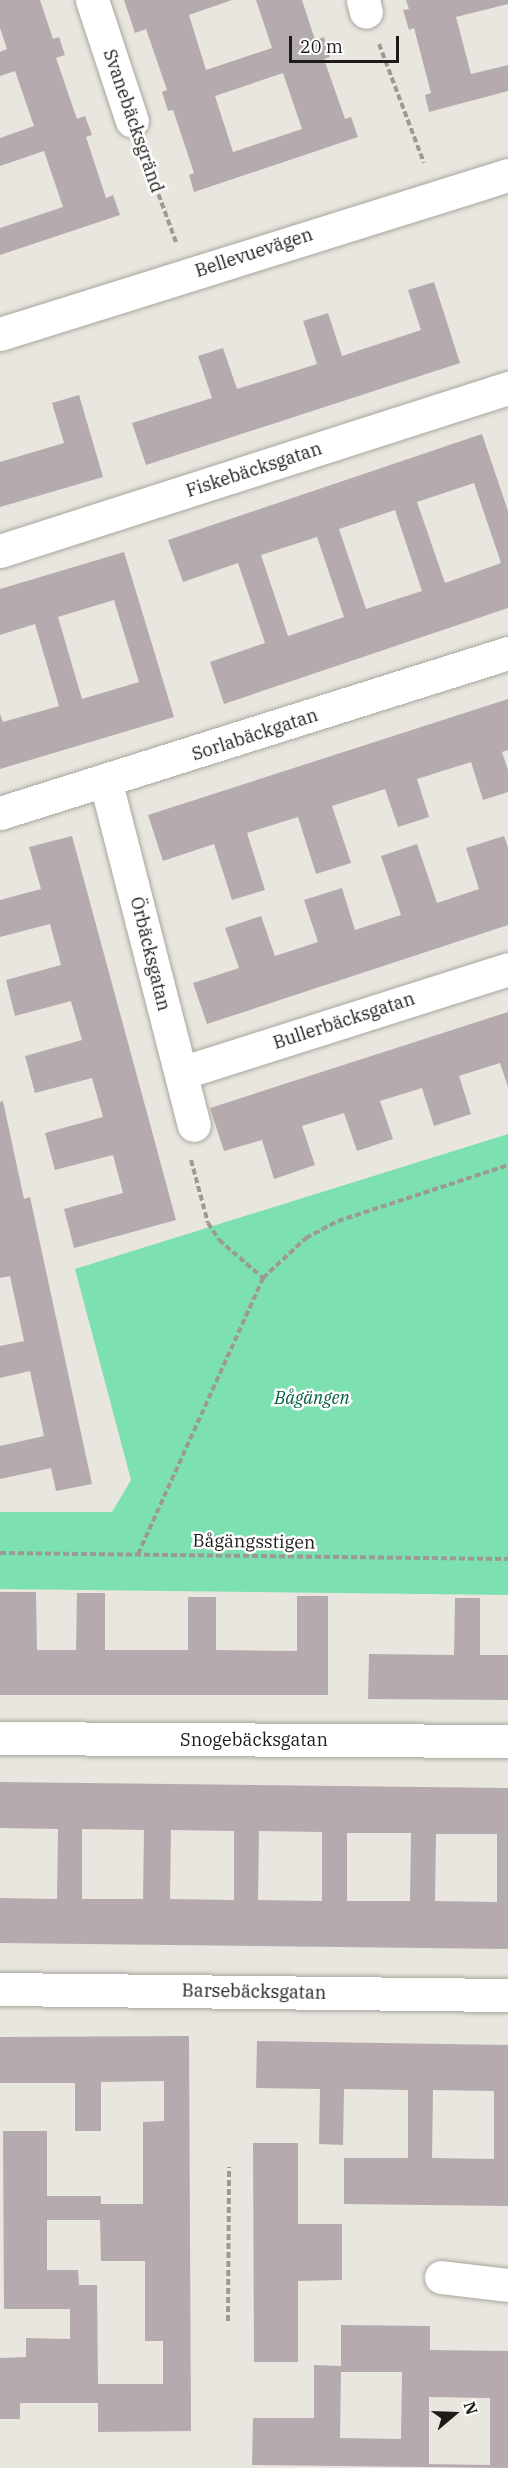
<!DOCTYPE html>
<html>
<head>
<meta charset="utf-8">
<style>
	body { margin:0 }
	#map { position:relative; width:508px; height:2468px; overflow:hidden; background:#e8e6de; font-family:"IBM Plex Serif",serif }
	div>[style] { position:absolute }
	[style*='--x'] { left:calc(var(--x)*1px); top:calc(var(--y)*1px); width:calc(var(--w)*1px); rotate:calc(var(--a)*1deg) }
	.green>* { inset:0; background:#7de0b1 }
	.building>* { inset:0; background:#b5abae }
	.path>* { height:4px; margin-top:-2px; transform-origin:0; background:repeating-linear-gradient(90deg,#9b9a94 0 6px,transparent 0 9px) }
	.roads { filter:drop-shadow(0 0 2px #a8a69e) drop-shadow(0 0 2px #a8a69e) }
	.minor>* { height:33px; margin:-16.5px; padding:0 16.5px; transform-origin:16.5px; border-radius:16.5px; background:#fff }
	.tertiary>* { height:33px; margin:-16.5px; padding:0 16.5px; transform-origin:16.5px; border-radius:16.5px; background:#fff }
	span { translate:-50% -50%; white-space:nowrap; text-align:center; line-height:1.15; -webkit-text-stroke:5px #fff; paint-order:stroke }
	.street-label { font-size:18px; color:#1c1b18 }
	.park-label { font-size:18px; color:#026141; font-style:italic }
	.north { position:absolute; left:424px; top:2384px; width:60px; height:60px; -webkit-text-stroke:4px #fff; paint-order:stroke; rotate:71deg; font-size:16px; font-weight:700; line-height:24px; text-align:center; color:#1c1b18 }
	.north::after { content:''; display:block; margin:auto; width:21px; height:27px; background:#1c1b18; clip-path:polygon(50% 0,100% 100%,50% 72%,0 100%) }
	.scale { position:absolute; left:289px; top:36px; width:110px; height:27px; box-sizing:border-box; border:3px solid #1c1b18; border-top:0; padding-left:8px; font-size:18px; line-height:21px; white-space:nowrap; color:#1c1b18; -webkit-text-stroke:4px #fff; paint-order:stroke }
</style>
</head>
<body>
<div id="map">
	<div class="green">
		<div style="clip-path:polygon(508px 1134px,508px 1595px,0 1589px,0 1512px,112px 1512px,131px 1480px,75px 1269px)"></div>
	</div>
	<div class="building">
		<div style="clip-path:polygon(0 0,40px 0,53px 39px,59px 37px,65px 55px,56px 58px,77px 119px,85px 116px,92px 135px,86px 137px,106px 198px,113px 195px,120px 215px,0 255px,0 228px,63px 207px,44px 151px,0 166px,0 138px,34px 126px,15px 71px,0 76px,0 52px,7px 49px,0 28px)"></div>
		<div style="clip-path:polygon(evenodd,124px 0,232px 0,189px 15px,206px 70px,272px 48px,256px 0,302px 0,315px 40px,324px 37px,330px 57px,324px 59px,345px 119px,351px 117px,358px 137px,194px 192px,189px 175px,194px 173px,173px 110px,168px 111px,162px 92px,167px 90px,146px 29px,135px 33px,124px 0,283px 73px,302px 129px,233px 152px,215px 96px,283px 73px)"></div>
		<div style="clip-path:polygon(406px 0,508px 0,508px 4px,456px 17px,471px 74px,508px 65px,508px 91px,429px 112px,425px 95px,431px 93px,414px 28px,409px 30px,403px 10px,409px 9px)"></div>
		<div style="clip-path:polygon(434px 282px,460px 363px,146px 465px,132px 423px,212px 398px,198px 356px,223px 348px,237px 389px,317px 364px,303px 321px,328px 313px,342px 356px,421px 330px,408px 290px)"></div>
		<div style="clip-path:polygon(79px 395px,103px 477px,0 507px,0 462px,64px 443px,52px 403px)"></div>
		<div style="clip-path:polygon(evenodd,482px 434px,508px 511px,508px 608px,224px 704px,210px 662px,265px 643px,238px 563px,183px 582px,168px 540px,482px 434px,474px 483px,501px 563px,445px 583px,417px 502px,474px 483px,482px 434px,395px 510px,422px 591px,366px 609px,339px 529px,395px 510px,482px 434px,317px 537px,344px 617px,288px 636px,261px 555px,317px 537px)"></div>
		<div style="clip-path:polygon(evenodd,124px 552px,174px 717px,0 769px,0 714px,3px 722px,59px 706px,35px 624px,0 635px,0 589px,124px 552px,114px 600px,139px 682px,82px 699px,58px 617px,114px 600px)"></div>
		<div style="clip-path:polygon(508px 699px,508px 750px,502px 752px,508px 770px,508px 792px,483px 800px,471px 762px,417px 779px,429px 817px,398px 827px,385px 789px,332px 806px,351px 863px,316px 874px,298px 817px,247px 833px,265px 890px,232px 900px,214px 844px,163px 861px,148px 815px)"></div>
		<div style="clip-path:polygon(72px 836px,176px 1220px,74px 1248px,64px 1209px,123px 1193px,113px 1155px,55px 1170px,45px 1133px,103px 1117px,92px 1078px,35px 1093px,25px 1056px,82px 1040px,71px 1001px,15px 1016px,6px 980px,61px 965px,50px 924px,0 937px,0 900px,41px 889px,29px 847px)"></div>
		<div style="clip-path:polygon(504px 836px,508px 847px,508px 925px,207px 1024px,193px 983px,239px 968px,225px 928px,261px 916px,275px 956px,318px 942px,304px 900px,342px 888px,355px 930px,401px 915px,381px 856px,417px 844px,437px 903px,479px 889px,466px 848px)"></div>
		<div style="clip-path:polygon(508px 1012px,508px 1087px,500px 1063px,459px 1076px,471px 1114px,434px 1126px,422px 1088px,380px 1101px,393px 1139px,357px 1151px,344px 1113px,302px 1126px,315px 1165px,274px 1179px,262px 1140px,224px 1151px,210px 1108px)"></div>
		<div style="clip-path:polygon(3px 1101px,24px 1199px,30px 1197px,92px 1484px,56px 1491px,51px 1468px,0 1479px,0 1446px,44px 1436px,30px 1371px,0 1378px,0 1346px,24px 1341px,10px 1276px,0 1278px,0 1102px)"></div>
		<div style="clip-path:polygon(0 1592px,36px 1592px,37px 1650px,76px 1650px,77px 1593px,105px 1593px,105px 1650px,188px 1650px,188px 1597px,216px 1597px,216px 1650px,297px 1651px,297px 1596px,328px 1596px,328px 1695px,0 1695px)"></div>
		<div style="clip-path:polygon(455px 1598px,480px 1598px,480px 1655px,508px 1655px,508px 1700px,368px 1699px,369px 1654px,454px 1655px)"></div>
		<div style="clip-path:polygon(evenodd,0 1782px,508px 1788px,508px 1949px,0 1943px,0 1898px,57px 1899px,58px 1829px,0 1828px,0 1782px,82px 1829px,144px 1830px,143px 1899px,82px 1899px,82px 1829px,0 1782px,171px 1830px,234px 1831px,234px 1900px,170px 1899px,171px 1830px,0 1782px,259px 1831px,322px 1832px,322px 1901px,258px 1900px,259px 1831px,0 1782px,347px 1833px,411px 1833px,410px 1901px,347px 1901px,347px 1833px,0 1782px,436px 1834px,497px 1834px,497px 1902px,435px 1901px,436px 1834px)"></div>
		<div style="clip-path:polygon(evenodd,189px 2036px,191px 2431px,98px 2432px,98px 2403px,20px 2403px,20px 2419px,0 2419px,0 2358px,26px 2357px,26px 2338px,70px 2339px,70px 2309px,4px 2309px,3px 2131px,47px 2131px,47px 2196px,101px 2196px,101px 2204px,143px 2204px,143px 2122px,164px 2121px,164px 2081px,101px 2082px,101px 2131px,75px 2131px,75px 2083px,0 2083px,0 2037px,189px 2036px,47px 2220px,100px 2220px,101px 2261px,145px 2261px,145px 2341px,163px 2341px,163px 2384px,98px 2384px,97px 2285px,79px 2285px,78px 2270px,47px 2270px,47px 2220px)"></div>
		<div style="clip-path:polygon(evenodd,257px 2041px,508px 2045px,508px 2206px,344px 2204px,344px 2158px,408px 2158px,408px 2090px,344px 2089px,343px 2145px,319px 2144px,320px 2089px,256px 2088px,257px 2041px,433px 2090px,494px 2091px,494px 2159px,432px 2158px,433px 2090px)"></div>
		<div style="clip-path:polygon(253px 2143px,298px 2143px,298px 2224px,342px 2224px,342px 2280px,298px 2281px,298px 2362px,254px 2362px)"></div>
		<div style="clip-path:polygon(evenodd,341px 2325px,430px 2326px,430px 2350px,508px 2351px,508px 2468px,252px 2465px,253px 2418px,314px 2418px,314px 2365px,341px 2366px,341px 2325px,341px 2372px,402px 2372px,401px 2439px,340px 2438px,341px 2372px,341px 2325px,429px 2397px,490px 2398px,490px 2465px,429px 2464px,429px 2397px)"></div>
	</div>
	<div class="path">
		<div style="--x:379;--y:44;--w:127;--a:69.3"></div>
		<div style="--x:143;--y:152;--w:96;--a:69.9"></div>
		<div style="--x:191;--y:1160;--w:65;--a:74.9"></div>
		<div style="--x:208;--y:1223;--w:20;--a:57"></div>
		<div style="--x:219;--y:1240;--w:58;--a:40.8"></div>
		<div style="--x:0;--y:1553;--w:508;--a:0.68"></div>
		<div style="--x:138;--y:1554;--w:303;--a:-65.6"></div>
		<div style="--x:263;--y:1278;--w:59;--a:-42.9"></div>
		<div style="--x:306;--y:1238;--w:36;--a:-28"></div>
		<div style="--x:338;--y:1221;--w:179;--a:-18.2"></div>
		<div style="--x:228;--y:2321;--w:154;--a:-89.6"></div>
	</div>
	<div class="roads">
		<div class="minor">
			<div style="--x:92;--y:0;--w:127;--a:71.7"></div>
			<div style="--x:363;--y:0;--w:12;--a:76"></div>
			<div style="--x:0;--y:551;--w:534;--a:-17.79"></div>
			<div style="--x:106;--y:783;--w:353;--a:75.6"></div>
			<div style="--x:0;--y:813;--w:533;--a:-17.48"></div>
			<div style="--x:181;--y:1073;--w:343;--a:-17.6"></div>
			<div style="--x:0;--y:1738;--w:508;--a:0.34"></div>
			<div style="--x:0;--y:1989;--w:508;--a:0.68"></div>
			<div style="--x:441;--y:2277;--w:67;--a:6.8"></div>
		</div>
		<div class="tertiary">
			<div style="--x:0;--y:334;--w:532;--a:-17.38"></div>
		</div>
	</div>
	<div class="street-label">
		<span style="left:133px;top:121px;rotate:71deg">Svanebäcksgränd</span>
		<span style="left:254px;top:253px;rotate:-18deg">Bellevuevägen</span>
		<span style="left:254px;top:470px;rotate:-18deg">Fiskebäcksgatan</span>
		<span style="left:255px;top:735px;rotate:-18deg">Sorlabäckgatan</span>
		<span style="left:150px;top:954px;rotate:76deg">Örbäcksgatan</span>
		<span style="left:344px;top:1021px;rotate:-18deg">Bullerbäcksgatan</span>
		<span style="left:254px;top:1542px;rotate:1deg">Bågängsstigen</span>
		<span style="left:254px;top:1740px">Snogebäcksgatan</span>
		<span style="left:254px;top:1992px;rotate:1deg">Barsebäcksgatan</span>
	</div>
	<div class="park-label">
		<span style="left:312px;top:1398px">Bågängen</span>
	</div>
	<div class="north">N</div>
	<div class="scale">20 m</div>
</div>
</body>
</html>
